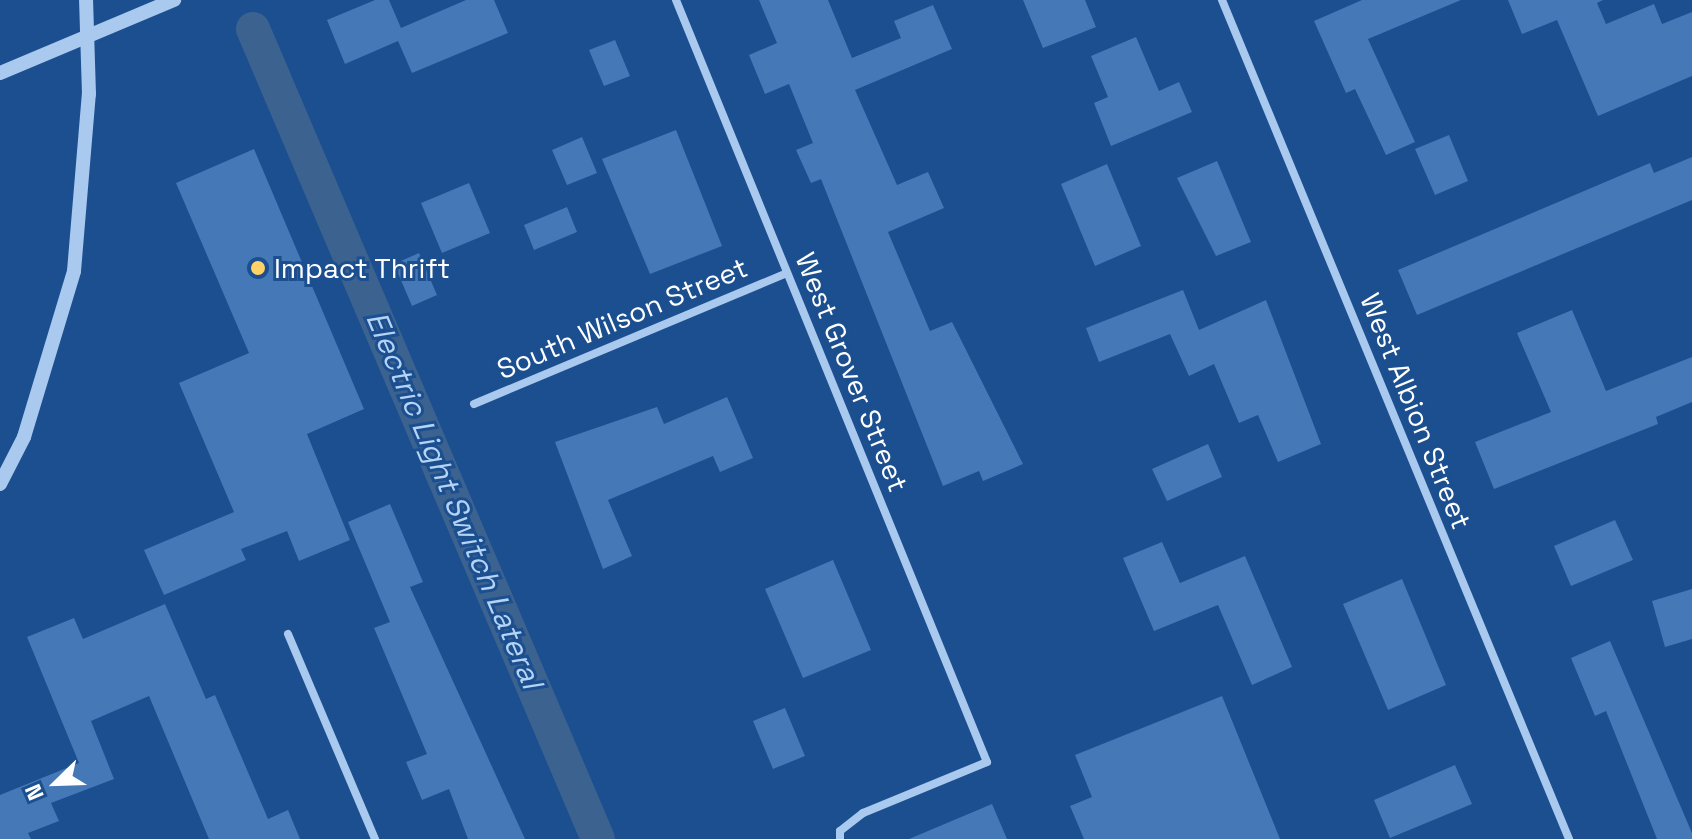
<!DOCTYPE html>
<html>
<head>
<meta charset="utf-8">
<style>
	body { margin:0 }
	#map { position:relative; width:1692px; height:839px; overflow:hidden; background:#1b4f8f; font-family:"Space Grotesk",sans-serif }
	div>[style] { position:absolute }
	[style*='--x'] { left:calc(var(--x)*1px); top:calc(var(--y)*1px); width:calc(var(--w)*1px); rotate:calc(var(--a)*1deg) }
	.canal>* { height:34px; margin:-17px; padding:0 17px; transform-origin:17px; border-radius:17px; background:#3c6290 }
	.building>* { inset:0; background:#4478b7 }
	.minor>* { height:8px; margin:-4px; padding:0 4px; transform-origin:4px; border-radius:4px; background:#a9c9ee }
	.tertiary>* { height:14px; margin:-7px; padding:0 7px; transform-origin:7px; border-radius:7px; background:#a9c9ee }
	.dots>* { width:22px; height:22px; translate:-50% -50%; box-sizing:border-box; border:4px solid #1b4f8f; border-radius:50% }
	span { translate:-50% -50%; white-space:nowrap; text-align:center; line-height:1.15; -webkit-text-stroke:6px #1b4f8f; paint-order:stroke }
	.poi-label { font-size:28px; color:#fff }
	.left { translate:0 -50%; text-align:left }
	.street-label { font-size:28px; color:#fff }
	.water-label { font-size:30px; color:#b5d3f5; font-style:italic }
	.north { position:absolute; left:16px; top:743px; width:80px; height:80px; -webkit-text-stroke:6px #1b4f8f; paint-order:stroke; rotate:247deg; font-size:22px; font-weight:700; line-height:32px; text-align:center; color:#fff }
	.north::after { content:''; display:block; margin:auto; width:28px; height:36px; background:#fff; clip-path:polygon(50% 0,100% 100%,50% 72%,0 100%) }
</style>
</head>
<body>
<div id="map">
	<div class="canal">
		<div style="--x:253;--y:29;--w:880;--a:66.93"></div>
	</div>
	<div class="building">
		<div style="clip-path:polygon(375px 0,389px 0,401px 28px,466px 0,494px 0,508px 33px,412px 73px,398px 41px,345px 64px,327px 20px)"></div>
		<div style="clip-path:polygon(759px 0,828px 0,852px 58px,901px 38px,894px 21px,933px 5px,952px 49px,855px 90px,897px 185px,928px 172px,944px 208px,888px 232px,930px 331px,952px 322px,1023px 464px,983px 481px,979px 471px,943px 486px,821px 179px,811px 183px,796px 150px,813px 143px,789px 84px,765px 94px,749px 55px,777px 43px)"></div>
		<div style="clip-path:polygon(1023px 0,1085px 0,1096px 27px,1043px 48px)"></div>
		<div style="clip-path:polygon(1362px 0,1461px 0,1368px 39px,1415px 142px,1386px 155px,1355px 89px,1346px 93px,1314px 21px)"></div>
		<div style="clip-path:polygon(1508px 0,1603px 0,1597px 3px,1606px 24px,1654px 4px,1662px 24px,1692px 12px,1692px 76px,1598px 116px,1557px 20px,1522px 34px)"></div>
		<div style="clip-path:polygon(1136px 37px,1159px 91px,1179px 82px,1192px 112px,1111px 146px,1094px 103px,1108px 97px,1091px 56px)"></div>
		<div style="clip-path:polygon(615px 40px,630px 76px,604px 86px,589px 50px)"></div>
		<div style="clip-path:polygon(676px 130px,722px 246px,650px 274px,602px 159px)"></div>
		<div style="clip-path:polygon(1449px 135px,1468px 181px,1435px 195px,1415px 149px)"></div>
		<div style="clip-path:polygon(582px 137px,597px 173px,567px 185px,552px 150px)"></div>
		<div style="clip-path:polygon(254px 149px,364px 409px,307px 434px,350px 540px,299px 561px,287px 531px,241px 549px,246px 560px,164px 595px,144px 550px,234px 512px,179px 383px,249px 353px,176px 183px)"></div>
		<div style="clip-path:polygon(1692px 157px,1692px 200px,1417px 315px,1398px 270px,1650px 163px,1654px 173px)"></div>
		<div style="clip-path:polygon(1217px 161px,1251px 242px,1216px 256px,1177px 178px)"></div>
		<div style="clip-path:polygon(1107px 164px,1141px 246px,1095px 266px,1061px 184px)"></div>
		<div style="clip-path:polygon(469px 183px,490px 233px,442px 253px,421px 203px)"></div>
		<div style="clip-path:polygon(567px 207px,577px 232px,534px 250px,524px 225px)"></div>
		<div style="clip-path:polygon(419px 253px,437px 295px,412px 306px,394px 264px)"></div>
		<div style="clip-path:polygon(1183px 290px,1199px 330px,1266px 300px,1321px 444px,1278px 462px,1258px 415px,1239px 423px,1214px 364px,1189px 376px,1170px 334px,1099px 362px,1086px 328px)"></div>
		<div style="clip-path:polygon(1572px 310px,1606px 391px,1692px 357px,1692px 402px,1656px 417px,1658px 424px,1494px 489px,1475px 442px,1551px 412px,1517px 333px)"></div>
		<div style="clip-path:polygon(727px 397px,753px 458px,720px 472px,713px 456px,608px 500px,632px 556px,603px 569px,555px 442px,657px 407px,664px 424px)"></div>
		<div style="clip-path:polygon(1208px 444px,1222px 477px,1167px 501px,1152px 469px)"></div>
		<div style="clip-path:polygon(390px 504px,423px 582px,410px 587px,525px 839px,468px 839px,449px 789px,422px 800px,406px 762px,427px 754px,374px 628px,390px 622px,348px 522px)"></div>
		<div style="clip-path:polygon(1615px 520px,1633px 560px,1571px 586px,1554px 546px)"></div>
		<div style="clip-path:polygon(1162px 542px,1180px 583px,1245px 556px,1292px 667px,1252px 685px,1218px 605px,1154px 631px,1123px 558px)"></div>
		<div style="clip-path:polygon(833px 560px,871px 650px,803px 678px,765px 589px)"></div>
		<div style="clip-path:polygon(1402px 579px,1446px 685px,1388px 710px,1343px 604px)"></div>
		<div style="clip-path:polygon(1692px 589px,1692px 639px,1665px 647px,1652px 601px)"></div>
		<div style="clip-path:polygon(165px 604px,206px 699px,215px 695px,268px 819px,288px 810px,300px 839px,209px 839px,149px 696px,91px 721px,114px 779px,51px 803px,59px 821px,28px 833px,31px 839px,0 839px,0 795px,79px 763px,27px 637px,74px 618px,83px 639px)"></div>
		<div style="clip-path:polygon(1610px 641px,1692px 833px,1692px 839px,1657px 839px,1606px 711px,1595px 716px,1571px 658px)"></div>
		<div style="clip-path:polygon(1222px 696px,1280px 839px,1084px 839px,1070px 806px,1092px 797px,1075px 755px)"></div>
		<div style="clip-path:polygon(785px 708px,805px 756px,773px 769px,753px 721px)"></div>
		<div style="clip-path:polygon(1455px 765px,1472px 804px,1390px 838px,1374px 800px)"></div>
		<div style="clip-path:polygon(992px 804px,1007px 839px,909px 839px)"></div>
	</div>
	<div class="minor">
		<div style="--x:676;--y:0;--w:823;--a:67.8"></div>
		<div style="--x:987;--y:762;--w:134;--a:157.6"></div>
		<div style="--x:863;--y:813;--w:29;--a:142"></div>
		<div style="--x:840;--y:831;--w:8;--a:90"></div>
		<div style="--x:1222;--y:0;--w:908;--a:67.53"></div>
		<div style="--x:474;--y:404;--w:339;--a:-22.7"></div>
		<div style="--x:288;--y:634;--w:223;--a:67"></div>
	</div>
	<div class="tertiary">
		<div style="--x:0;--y:73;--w:189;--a:-22.8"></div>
		<div style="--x:0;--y:484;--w:53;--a:-62.9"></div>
		<div style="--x:24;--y:437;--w:173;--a:-73.2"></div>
		<div style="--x:74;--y:271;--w:178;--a:-85.2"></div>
		<div style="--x:89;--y:94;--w:94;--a:-91.8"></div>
	</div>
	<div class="dots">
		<div style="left:258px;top:268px;background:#ffd166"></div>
	</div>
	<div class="poi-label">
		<span class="left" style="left:274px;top:268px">Impact Thrift</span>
	</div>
	<div class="street-label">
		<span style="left:622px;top:318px;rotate:-23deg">South Wilson Street</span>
		<span style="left:852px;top:372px;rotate:68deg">West Grover Street</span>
		<span style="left:1416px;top:411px;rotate:68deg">West Albion Street</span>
	</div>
	<div class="water-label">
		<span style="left:454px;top:500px;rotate:67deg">Electric Light Switch Lateral</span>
	</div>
	<div class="north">N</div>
</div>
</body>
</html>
